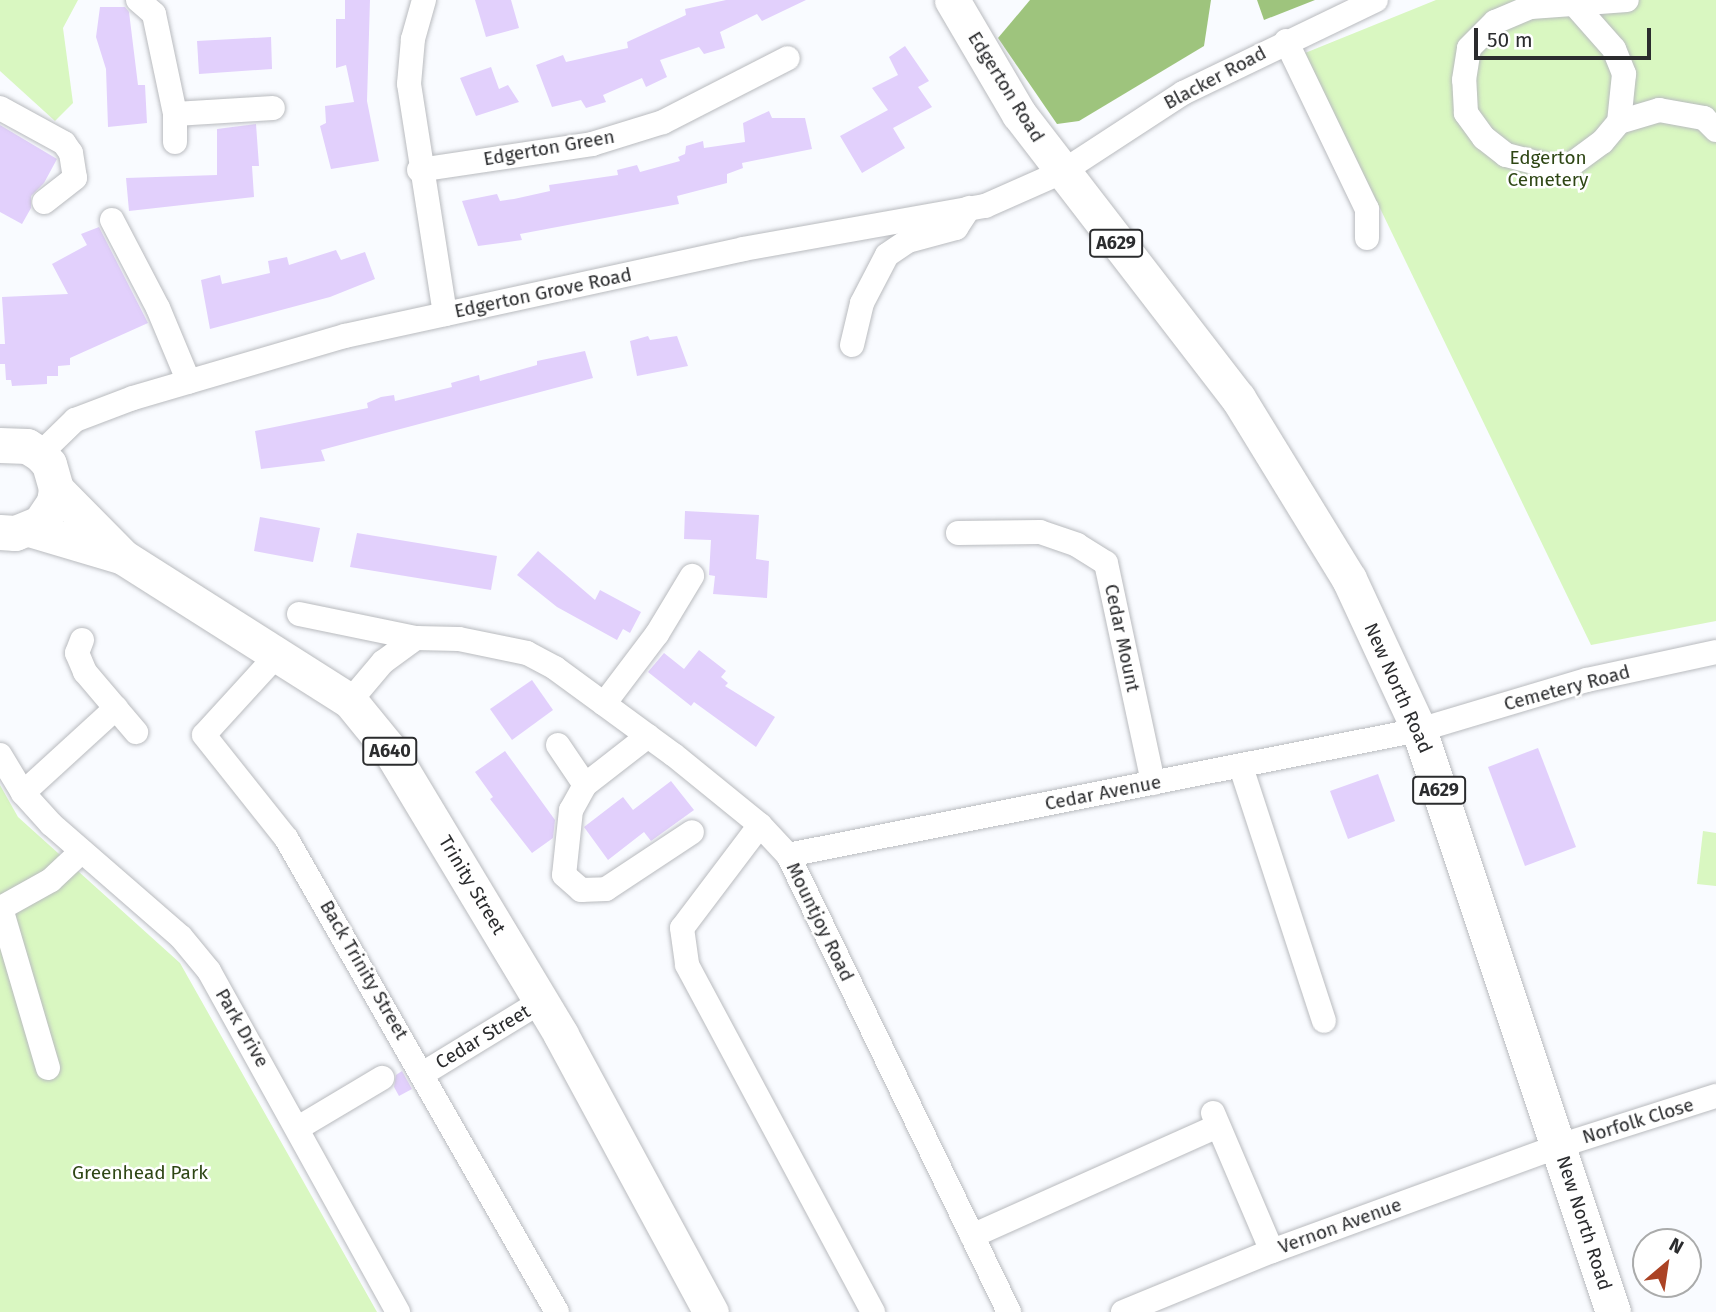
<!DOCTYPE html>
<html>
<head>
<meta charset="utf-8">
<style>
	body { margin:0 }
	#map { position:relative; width:1716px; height:1312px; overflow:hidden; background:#f9fbff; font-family:"Fira Sans",sans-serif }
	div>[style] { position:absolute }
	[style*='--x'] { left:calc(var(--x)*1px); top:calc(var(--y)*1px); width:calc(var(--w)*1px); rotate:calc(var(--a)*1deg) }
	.green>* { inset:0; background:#d9f7c1 }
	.forest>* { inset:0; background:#9ec47d }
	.building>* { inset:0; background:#e2d0fc }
	.roads { filter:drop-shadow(0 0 2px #b9bbbf) drop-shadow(0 0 2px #b9bbbf) }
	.minor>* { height:24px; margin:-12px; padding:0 12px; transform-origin:12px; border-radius:12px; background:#fff }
	.highway>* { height:35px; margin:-17.5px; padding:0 17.5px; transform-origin:17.5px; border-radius:17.5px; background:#fff }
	span { translate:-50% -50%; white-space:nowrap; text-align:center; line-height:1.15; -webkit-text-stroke:5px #fff; paint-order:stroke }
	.shield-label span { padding:2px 5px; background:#fff; border:2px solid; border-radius:5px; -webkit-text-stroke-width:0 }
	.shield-label { font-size:18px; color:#2b2c2e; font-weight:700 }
	.street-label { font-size:19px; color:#2b2c2e }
	.park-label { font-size:19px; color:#2e4614 }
	.north { position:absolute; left:1632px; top:1228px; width:70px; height:70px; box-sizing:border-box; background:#fff; border:2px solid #aaabab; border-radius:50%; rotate:29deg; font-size:19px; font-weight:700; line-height:28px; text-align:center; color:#2b2c2e }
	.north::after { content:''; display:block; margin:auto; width:24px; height:32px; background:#ab4325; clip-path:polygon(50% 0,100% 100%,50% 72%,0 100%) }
	.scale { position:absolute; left:1474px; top:28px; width:177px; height:32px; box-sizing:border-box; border:4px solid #2b2c2e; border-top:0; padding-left:9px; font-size:21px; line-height:24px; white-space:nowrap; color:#2b2c2e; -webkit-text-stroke:5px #fff; paint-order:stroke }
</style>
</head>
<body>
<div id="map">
	<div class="green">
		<div style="clip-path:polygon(0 0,78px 0,63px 28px,73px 103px,55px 121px,0 71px)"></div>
		<div style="clip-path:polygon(1436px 0,1716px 0,1716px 621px,1591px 645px,1305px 53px)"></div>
		<div style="clip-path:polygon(0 785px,18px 817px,180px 963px,377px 1312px,0 1312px)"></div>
		<div style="clip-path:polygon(1703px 831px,1716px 833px,1716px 886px,1697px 884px)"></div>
	</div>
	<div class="forest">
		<div style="clip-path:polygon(1030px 0,1211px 0,1204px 46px,1079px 121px,1057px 124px,998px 38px)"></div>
		<div style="clip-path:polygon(1257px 0,1315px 0,1264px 20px)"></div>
	</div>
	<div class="building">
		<div style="clip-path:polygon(345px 0,370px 0,367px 101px,379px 161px,331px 169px,320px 126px,326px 123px,325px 106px,354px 102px,346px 65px,336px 68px,336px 19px,345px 19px)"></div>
		<div style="clip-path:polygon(475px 0,511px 0,519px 28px,486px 37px)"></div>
		<div style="clip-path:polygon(726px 0,806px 0,762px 21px,757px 14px,720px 32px,725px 48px,704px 54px,699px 47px,660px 60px,667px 77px,646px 87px,642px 78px,603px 95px,606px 102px,586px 108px,581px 100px,552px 107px,536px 65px,563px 55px,566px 62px,628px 48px,627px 42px,686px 15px,685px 9px)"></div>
		<div style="clip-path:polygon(100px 7px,125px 7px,129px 12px,138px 85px,145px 85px,147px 123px,108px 127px,106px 69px,96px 37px)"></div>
		<div style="clip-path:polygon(271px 37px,272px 69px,199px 74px,197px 41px)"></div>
		<div style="clip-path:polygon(905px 46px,929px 81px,918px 87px,932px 107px,893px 128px,905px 148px,862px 173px,840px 136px,888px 110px,872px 88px,898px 75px,889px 57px)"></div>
		<div style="clip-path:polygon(491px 67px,499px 89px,508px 85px,519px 102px,476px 116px,460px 78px)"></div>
		<div style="clip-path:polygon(769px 111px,772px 118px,805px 118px,812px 149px,742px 163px,743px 168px,727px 174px,727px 183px,677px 196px,679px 204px,520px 234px,522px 240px,478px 246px,462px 201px,497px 194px,500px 201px,514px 199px,550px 191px,549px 185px,618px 175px,617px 170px,637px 165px,640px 172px,680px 161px,678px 157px,685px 154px,686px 146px,703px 141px,704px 148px,745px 142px,743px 123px)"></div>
		<div style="clip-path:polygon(256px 124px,259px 166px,252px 166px,254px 197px,129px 211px,126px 178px,217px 175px,217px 129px)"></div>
		<div style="clip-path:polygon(0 125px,57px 159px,44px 183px,31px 196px,31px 208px,22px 224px,0 212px)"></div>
		<div style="clip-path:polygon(99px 227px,148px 323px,70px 358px,70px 365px,58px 366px,58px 376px,47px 376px,47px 384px,12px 386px,11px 380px,6px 380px,5px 364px,0 364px,0 344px,5px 344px,2px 297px,68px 294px,52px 264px,87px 245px,81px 234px)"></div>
		<div style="clip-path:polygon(336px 250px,341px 260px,365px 252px,375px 279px,330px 297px,210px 329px,201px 280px,220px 275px,222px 284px,270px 273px,268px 261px,287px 257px,289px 265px)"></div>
		<div style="clip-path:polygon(648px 336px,650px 340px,677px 336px,688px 366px,637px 376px,630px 341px)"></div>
		<div style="clip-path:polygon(585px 351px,593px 378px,321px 450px,325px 461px,261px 469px,255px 431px,368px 408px,367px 403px,381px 397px,394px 395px,395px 401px,452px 387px,451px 383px,479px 375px,480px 381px,537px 365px,537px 361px)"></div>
		<div style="clip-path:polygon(685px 511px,759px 515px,756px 559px,769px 561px,767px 598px,713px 594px,715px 576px,709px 575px,711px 540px,684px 539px)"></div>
		<div style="clip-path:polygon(260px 517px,320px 528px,313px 562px,254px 551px)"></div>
		<div style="clip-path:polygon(357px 533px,497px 556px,491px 590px,350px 567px)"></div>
		<div style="clip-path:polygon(538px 551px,595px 600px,600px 590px,641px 612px,630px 633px,623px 629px,617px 640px,557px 607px,517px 575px)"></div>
		<div style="clip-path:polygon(699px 650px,726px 671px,721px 677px,728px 683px,725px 686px,775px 717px,756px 747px,694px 702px,691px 706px,648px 672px,664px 653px,684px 669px)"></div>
		<div style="clip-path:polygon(532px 680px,553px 710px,512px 740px,490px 709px)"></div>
		<div style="clip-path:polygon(1538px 748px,1576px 847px,1525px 866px,1488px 767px)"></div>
		<div style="clip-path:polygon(505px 751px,555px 820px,553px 838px,532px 853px,490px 799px,493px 797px,475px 772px)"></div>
		<div style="clip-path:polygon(1378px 774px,1395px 821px,1348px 839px,1330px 791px)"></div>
		<div style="clip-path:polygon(671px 781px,694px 810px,651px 841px,644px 832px,608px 860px,584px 827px,623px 797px,633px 810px)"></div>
		<div style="clip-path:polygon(402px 1071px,412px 1089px,399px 1096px,394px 1087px,396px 1075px)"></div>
	</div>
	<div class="roads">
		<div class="minor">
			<div style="--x:138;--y:0;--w:21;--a:41"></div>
			<div style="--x:154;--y:14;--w:102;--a:78.1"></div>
			<div style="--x:175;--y:114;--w:98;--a:-3.5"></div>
			<div style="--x:424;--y:0;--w:41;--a:105.8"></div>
			<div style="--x:413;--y:39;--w:45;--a:95.1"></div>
			<div style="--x:409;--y:84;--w:233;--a:81.1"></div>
			<div style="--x:1576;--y:6;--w:57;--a:48.5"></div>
			<div style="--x:1614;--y:49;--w:27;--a:68"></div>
			<div style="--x:1624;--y:74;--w:48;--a:95.9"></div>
			<div style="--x:1619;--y:122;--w:26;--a:130"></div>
			<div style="--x:1602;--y:142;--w:47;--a:143.6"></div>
			<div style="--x:1564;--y:170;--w:60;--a:-165.5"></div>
			<div style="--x:1506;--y:155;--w:28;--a:-142"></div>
			<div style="--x:1484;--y:138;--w:31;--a:-126"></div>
			<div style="--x:1466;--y:113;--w:33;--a:-93"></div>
			<div style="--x:1464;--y:80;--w:32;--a:-81"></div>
			<div style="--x:1469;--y:48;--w:37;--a:-45"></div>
			<div style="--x:1495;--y:22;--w:39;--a:-23"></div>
			<div style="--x:1531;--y:7;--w:96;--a:-4.2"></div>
			<div style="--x:1286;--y:41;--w:187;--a:64.3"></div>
			<div style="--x:1367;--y:209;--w:29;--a:90"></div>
			<div style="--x:0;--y:108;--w:73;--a:28.7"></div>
			<div style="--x:64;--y:143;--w:12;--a:55"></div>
			<div style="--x:71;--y:153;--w:25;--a:81"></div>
			<div style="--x:75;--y:178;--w:39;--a:142"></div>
			<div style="--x:175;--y:114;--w:28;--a:90"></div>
			<div style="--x:1619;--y:122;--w:42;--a:-16.7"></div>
			<div style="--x:1659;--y:110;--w:46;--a:10.1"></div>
			<div style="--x:1704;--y:118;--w:17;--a:45"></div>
			<div style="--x:419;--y:170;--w:175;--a:-8.5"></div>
			<div style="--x:592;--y:144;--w:74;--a:-17.2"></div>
			<div style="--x:663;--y:122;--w:140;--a:-27.1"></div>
			<div style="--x:112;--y:220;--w:99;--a:62.4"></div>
			<div style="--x:158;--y:308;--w:80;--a:67.3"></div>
			<div style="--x:852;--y:345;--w:43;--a:-76.6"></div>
			<div style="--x:862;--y:303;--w:54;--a:-62.5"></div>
			<div style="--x:887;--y:255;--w:25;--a:-34"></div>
			<div style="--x:908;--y:241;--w:50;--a:-15.2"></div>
			<div style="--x:956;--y:228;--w:24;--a:-57"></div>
			<div style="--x:40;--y:454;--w:49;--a:-44.2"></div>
			<div style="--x:75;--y:420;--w:62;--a:-20.8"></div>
			<div style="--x:133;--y:398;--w:221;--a:-16.3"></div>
			<div style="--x:345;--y:336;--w:407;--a:-12.3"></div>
			<div style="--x:743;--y:249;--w:246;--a:-10.1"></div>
			<div style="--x:985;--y:206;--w:84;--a:-23.8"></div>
			<div style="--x:1062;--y:172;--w:145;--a:-33.1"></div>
			<div style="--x:1183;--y:93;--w:214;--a:-25.7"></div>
			<div style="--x:958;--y:533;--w:82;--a:-0.7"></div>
			<div style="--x:1040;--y:532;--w:39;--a:19"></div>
			<div style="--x:1077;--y:545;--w:34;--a:32"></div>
			<div style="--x:1106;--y:563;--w:225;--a:77.9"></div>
			<div style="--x:299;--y:614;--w:119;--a:11.6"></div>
			<div style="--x:416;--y:638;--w:43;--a:1.3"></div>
			<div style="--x:459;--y:639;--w:69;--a:11.6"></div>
			<div style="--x:527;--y:653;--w:32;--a:28"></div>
			<div style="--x:555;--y:668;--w:147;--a:36.2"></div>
			<div style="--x:674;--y:755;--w:111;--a:39.1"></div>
			<div style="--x:760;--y:825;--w:41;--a:47"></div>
			<div style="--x:788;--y:855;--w:508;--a:64.19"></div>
			<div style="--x:82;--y:640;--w:14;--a:111"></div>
			<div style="--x:77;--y:653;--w:21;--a:67"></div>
			<div style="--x:85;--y:672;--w:79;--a:49.6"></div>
			<div style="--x:277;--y:655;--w:108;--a:132.4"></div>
			<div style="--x:204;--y:735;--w:132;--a:51.5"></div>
			<div style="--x:286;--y:838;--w:546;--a:60.24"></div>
			<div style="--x:350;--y:701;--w:51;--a:-49.8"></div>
			<div style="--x:383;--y:662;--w:41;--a:-36"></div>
			<div style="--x:604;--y:704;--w:88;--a:-52.9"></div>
			<div style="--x:657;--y:634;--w:68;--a:-58.9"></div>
			<div style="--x:648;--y:736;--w:80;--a:142.1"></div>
			<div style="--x:585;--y:785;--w:29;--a:119"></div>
			<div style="--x:571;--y:810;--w:65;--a:96.1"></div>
			<div style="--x:564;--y:875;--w:23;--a:41"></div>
			<div style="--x:581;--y:890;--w:25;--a:-2"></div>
			<div style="--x:606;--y:889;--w:103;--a:-33.5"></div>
			<div style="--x:558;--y:745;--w:48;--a:56"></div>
			<div style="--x:0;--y:755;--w:44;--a:58.8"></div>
			<div style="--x:23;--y:793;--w:42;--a:47.9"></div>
			<div style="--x:51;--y:824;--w:172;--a:41"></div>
			<div style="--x:181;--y:937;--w:44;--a:50.5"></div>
			<div style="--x:209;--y:971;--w:390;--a:61"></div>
			<div style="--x:1241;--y:767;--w:267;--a:71.9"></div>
			<div style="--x:23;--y:793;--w:126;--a:-42.4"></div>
			<div style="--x:760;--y:825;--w:129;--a:127.1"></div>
			<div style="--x:682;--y:928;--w:37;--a:82"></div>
			<div style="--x:687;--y:965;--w:394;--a:61.8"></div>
			<div style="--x:788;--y:855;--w:643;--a:-11.21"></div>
			<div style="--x:1419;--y:730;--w:175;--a:-16.6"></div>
			<div style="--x:1587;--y:680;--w:132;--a:-12.2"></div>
			<div style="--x:48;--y:1068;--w:167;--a:-106.4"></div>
			<div style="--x:1;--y:908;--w:57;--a:-29.2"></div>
			<div style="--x:51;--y:880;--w:42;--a:-43.1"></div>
			<div style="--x:424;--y:1073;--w:138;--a:-31.4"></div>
			<div style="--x:1213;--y:1113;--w:150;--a:66.9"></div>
			<div style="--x:298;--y:1128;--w:98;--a:-30.8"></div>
			<div style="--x:972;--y:1236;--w:269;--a:-24.1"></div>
			<div style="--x:1123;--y:1312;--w:161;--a:-22.3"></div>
			<div style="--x:1272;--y:1251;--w:306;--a:-20.1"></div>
			<div style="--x:1559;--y:1146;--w:165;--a:-17.7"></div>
		</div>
		<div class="highway">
			<div style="--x:952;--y:0;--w:132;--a:59.6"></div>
			<div style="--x:1019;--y:114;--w:359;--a:52.4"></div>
			<div style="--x:1238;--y:398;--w:212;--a:58.5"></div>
			<div style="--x:1349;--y:579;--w:166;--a:65.1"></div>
			<div style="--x:1419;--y:730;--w:613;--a:71.57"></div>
			<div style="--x:0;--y:445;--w:27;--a:2"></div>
			<div style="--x:27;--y:446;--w:15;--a:32"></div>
			<div style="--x:40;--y:454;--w:13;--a:48"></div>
			<div style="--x:49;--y:464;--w:26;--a:74"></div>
			<div style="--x:56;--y:489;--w:13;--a:99"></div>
			<div style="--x:54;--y:502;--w:25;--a:124"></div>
			<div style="--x:40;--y:523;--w:27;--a:158"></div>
			<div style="--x:15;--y:533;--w:15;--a:-176"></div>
			<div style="--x:56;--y:489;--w:95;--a:45.4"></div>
			<div style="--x:123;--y:557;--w:269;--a:32.4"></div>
			<div style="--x:350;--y:701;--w:63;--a:50.8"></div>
			<div style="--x:390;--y:750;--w:332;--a:59"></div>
			<div style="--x:561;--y:1035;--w:315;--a:61.6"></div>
			<div style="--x:29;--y:529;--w:95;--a:16.5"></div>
		</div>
	</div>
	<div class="shield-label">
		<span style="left:1116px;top:243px">A629</span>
		<span style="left:390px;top:751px">A640</span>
		<span style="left:1439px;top:790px">A629</span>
	</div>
	<div class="street-label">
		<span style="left:1215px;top:78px;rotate:-28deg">Blacker Road</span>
		<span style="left:1006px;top:87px;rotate:58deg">Edgerton Road</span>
		<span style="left:549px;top:148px;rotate:-10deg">Edgerton Green</span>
		<span style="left:543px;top:293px;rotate:-12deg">Edgerton Grove Road</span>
		<span style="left:1122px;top:638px;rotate:78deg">Cedar Mount</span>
		<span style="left:1398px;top:688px;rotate:66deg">New North Road</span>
		<span style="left:1567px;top:688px;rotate:-15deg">Cemetery Road</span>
		<span style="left:1103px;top:793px;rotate:-11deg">Cedar Avenue</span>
		<span style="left:472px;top:885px;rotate:59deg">Trinity Street</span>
		<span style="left:820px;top:922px;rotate:64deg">Mountjoy Road</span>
		<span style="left:364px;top:970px;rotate:60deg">Back Trinity Street</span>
		<span style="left:242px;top:1028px;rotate:60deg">Park Drive</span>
		<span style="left:483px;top:1037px;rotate:-31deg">Cedar Street</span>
		<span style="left:1638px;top:1121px;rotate:-17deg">Norfolk Close</span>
		<span style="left:1584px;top:1223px;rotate:72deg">New North Road</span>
		<span style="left:1340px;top:1226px;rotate:-20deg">Vernon Avenue</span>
	</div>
	<div class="park-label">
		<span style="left:1548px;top:169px">Edgerton<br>Cemetery</span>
		<span style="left:140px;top:1173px">Greenhead Park</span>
	</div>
	<div class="north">N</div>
	<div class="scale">50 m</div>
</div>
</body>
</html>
